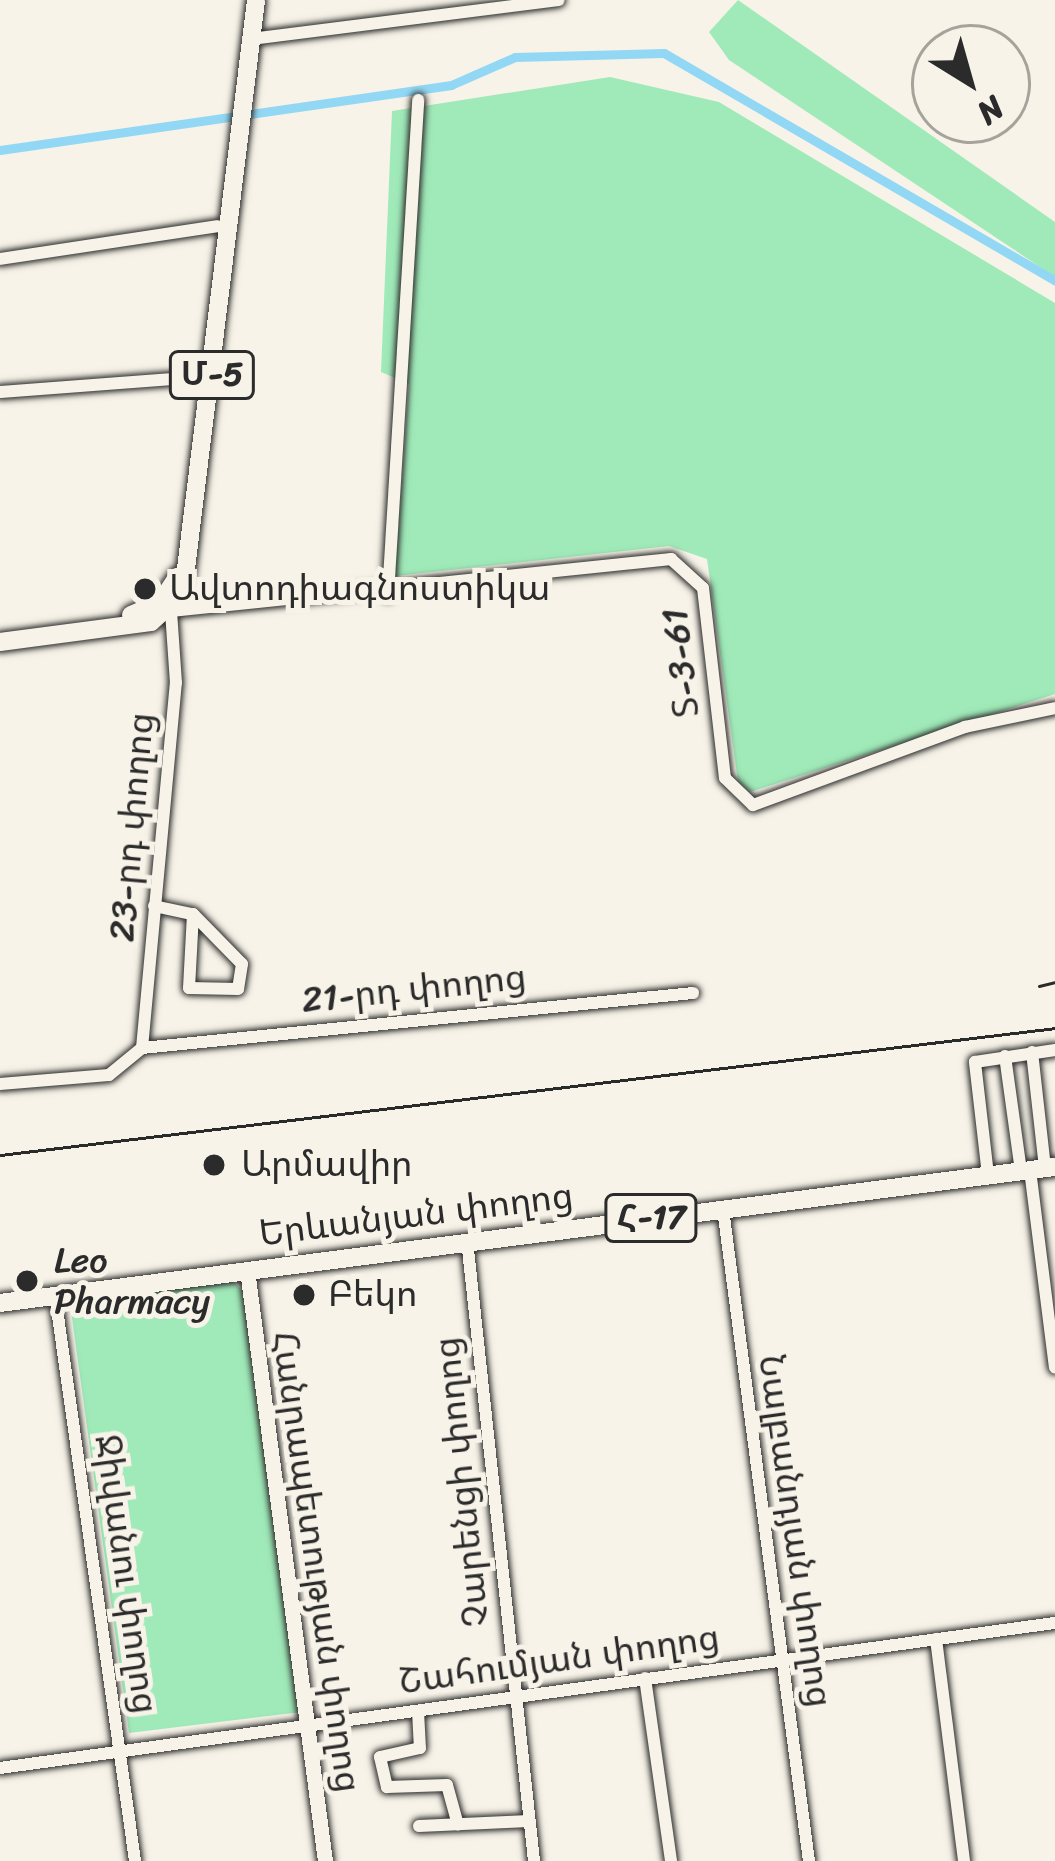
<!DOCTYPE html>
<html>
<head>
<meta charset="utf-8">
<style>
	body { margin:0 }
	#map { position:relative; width:1055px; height:1861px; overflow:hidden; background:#f7f3e8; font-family:Sriracha,"Noto Sans Armenian",sans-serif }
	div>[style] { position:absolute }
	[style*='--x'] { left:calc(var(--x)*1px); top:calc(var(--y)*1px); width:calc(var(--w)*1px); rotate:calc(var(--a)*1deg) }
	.green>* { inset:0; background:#a0eab9 }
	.canal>* { height:9px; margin:-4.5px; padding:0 4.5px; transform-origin:4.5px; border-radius:4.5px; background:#92d8f4 }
	.roads { filter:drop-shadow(0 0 3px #2b2b2b) drop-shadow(0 0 3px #2b2b2b) }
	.minor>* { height:12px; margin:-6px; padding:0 6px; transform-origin:6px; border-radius:6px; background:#f7f3e8 }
	.major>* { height:15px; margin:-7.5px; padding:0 7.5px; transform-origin:7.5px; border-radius:7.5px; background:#f7f3e8 }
	.highway>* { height:18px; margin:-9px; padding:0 9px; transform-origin:9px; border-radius:9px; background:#f7f3e8 }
	.rail>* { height:3px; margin:-1.5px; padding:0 1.5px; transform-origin:1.5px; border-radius:1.5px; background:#2b2b2b }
	.dots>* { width:33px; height:33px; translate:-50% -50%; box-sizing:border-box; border:6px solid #f7f3e8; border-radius:50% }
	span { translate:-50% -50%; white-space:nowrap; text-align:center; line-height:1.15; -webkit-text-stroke:10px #f7f3e8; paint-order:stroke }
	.shield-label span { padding:3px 9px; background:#f7f3e8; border:3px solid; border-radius:9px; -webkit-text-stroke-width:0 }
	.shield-label { font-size:33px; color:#2b2b2b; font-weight:700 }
	.poi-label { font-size:36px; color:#2b2b2b }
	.left { translate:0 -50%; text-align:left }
	.street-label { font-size:36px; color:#2b2b2b }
	.north { position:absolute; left:911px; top:24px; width:120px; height:120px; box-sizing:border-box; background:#f7f3e8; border:3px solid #a5a39c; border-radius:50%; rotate:143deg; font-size:33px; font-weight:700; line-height:48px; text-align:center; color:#2b2b2b }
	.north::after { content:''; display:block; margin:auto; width:42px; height:54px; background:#2b2b2b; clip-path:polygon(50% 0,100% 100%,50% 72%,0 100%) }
</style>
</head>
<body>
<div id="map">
	<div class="green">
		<div style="clip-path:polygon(738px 0,1055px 222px,1055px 277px,729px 60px,709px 32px)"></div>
		<div style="clip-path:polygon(610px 77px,719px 102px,1055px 303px,1055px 694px,750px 792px,738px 782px,707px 559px,669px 546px,395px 576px,409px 384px,381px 372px,392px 111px)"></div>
		<div style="clip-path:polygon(229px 1279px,247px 1294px,302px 1712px,129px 1733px,70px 1303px)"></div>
	</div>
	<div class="canal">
		<div style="--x:0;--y:150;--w:456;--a:-8.2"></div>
		<div style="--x:451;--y:85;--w:70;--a:-23.6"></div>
		<div style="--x:515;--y:57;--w:149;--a:-1.5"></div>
		<div style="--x:664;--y:53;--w:453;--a:30.2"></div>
	</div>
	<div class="roads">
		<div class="minor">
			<div style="--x:251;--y:39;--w:310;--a:-7.2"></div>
			<div style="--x:0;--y:259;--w:220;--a:-8.6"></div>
			<div style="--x:0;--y:392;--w:200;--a:-4.3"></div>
			<div style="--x:388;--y:595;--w:496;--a:-86.5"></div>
			<div style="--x:154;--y:906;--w:40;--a:12"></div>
			<div style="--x:193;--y:914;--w:70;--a:45.6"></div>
			<div style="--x:242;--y:964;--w:25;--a:99"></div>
			<div style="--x:238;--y:989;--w:49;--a:-178.8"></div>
			<div style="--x:189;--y:988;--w:74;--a:-86.9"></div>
			<div style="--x:142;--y:1048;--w:367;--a:-84.7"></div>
			<div style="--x:176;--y:683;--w:72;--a:-94"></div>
			<div style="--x:171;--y:611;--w:503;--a:-5.94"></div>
			<div style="--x:671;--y:559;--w:43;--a:42.2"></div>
			<div style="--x:703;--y:588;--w:191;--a:83.4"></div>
			<div style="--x:725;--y:778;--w:39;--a:44"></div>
			<div style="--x:753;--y:805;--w:226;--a:-20.2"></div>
			<div style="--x:965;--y:727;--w:92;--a:-11.9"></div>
			<div style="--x:142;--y:1048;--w:554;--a:-5.7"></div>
			<div style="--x:1032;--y:1052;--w:117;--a:83.6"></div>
			<div style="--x:1005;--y:1056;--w:116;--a:82.1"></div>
			<div style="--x:0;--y:1084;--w:109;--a:-4.7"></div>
			<div style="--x:109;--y:1075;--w:43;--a:-39.3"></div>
			<div style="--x:1030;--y:1170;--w:199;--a:82.8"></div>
			<div style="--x:988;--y:1175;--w:114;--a:-96.6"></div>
			<div style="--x:975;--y:1062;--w:81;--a:-8.5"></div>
			<div style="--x:723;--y:1209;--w:658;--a:82.49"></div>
			<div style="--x:467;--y:1240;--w:625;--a:83.84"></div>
			<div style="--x:55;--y:1295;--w:572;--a:81.95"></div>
			<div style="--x:936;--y:1639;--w:224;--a:82.8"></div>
			<div style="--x:645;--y:1678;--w:185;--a:81.9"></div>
			<div style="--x:418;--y:1711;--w:37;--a:87"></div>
			<div style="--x:420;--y:1748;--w:41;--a:167.3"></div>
			<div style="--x:380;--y:1757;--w:31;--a:77"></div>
			<div style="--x:387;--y:1787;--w:60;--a:-1.9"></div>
			<div style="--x:447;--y:1785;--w:41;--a:74.6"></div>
			<div style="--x:0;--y:1768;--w:1065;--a:-7.83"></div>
			<div style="--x:419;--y:1826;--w:110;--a:-2.6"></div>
		</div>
		<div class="major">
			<div style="--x:247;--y:1270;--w:596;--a:82.48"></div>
		</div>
		<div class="highway">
			<div style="--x:131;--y:615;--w:33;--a:-23"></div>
			<div style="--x:161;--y:602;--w:30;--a:-57"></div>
			<div style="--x:0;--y:642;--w:152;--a:-7.5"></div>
			<div style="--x:151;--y:622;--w:43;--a:-42.2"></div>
			<div style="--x:183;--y:593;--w:597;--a:-82.98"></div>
			<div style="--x:0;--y:1303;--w:1064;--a:-7.35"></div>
		</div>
	</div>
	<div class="rail">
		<div style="--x:1039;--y:986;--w:16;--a:-14"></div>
		<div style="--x:0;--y:1155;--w:1063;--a:-6.86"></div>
	</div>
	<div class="dots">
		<div style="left:145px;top:589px;background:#2b2b2b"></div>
		<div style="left:214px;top:1165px;background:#2b2b2b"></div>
		<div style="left:27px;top:1281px;background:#2b2b2b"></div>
		<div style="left:304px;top:1295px;background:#2b2b2b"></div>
	</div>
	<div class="shield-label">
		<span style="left:212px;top:375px">Մ-5</span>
		<span style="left:651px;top:1218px">Հ-17</span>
	</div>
	<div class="poi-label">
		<span class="left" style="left:169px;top:589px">Ավտոդիագնոստիկա</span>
		<span class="left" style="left:241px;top:1165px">Արմավիր</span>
		<span class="left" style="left:54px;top:1281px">Leo<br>Pharmacy</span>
		<span class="left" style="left:328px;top:1295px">Բեկո</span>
	</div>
	<div class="street-label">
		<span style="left:681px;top:663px;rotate:-97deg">Տ-3-61</span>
		<span style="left:132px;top:827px;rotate:-85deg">23-րդ փողոց</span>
		<span style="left:414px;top:989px;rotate:-6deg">21-րդ փողոց</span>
		<span style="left:416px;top:1215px;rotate:-7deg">Երևանյան փողոց</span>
		<span style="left:462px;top:1482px;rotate:-96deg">Չարենցի փողոց</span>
		<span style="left:795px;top:1531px;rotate:82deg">Նալբանդյան փողոց</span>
		<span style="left:316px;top:1562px;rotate:82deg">Հանրապետության փողոց</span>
		<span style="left:126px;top:1574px;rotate:82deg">Ջիվանու փողոց</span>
		<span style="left:559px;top:1660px;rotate:-8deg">Շահումյան փողոց</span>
	</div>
	<div class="north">N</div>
</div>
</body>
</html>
